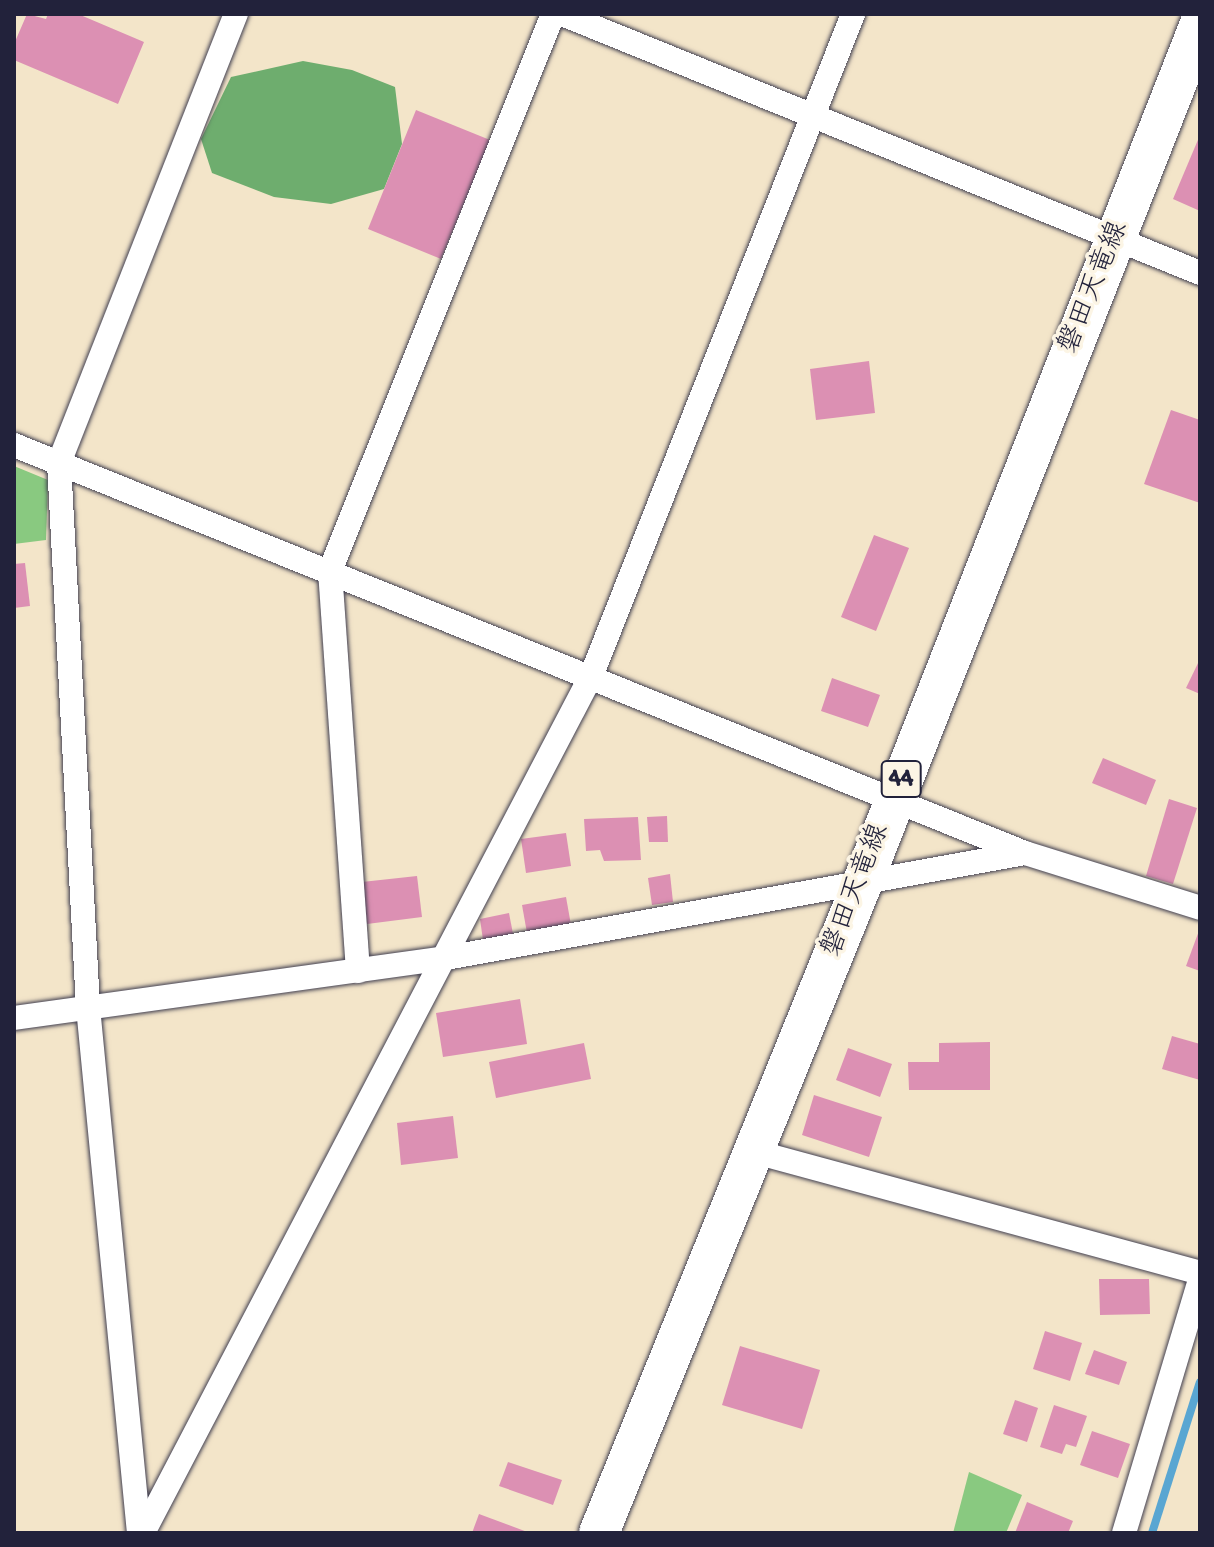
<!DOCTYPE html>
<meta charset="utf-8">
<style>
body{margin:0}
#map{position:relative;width:1214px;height:1547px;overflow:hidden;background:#f3e5c9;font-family:"Gochi Hand","Klee One",sans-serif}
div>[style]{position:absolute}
.green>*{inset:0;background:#89c980}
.forest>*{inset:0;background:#6ead6e}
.stream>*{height:8px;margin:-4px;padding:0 4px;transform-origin:4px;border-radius:4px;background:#59a6d2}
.building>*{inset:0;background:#dc90b3}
.roads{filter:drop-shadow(0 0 2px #413f50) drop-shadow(0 0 2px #413f50)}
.street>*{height:24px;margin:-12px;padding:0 12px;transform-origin:12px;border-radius:12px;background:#fff}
.primary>*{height:40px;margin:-20px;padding:0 20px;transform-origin:20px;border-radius:20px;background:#fff}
span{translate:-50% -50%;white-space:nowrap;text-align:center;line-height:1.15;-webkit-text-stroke:7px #fcf5e5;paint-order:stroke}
.shield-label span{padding:2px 6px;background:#fcf5e5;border:2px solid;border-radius:6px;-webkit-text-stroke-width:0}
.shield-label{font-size:26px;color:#22223b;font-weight:700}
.street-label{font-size:28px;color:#22223b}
.frame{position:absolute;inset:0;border:16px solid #22223b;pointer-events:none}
</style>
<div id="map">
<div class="green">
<div style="clip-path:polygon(14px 466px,48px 480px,46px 540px,14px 544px)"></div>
<div style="clip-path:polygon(969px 1472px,1022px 1495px,1006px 1533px,953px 1533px)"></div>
</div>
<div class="forest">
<div style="clip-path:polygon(303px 61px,352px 70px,395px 87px,402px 144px,384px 189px,331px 204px,274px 197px,212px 173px,201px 139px,231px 77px)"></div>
</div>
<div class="stream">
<div style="left:1152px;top:1533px;width:158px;rotate:-72.4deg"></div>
</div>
<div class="building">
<div style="clip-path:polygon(27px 14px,46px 19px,48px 14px,78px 14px,144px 42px,118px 104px,14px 60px,14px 44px)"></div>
<div style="clip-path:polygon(416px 110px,490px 140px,441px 259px,368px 229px)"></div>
<div style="clip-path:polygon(1200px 135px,1200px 211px,1173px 199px)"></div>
<div style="clip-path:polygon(869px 361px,875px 413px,816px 420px,810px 369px)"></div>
<div style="clip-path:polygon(1171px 410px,1200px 420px,1200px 503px,1144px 484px)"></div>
<div style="clip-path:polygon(874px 535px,909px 548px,876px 631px,841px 617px)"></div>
<div style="clip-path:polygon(25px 563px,30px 606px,14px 608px,14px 564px)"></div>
<div style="clip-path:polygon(1200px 659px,1200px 694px,1186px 688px)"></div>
<div style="clip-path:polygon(832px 678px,880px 695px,868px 727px,821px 711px)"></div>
<div style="clip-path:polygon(1103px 758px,1156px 780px,1146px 805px,1092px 783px)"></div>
<div style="clip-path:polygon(1169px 799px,1197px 808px,1173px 884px,1146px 876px)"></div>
<div style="clip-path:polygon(667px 816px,668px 842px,649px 842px,647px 817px)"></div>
<div style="clip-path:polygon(638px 817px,641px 860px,604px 861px,600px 850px,586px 851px,584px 819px)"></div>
<div style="clip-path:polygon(566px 833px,571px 866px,526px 873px,521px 839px)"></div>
<div style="clip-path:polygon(670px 874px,673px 902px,652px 905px,648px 878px)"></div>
<div style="clip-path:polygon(417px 876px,422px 917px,367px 924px,362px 882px)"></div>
<div style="clip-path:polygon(566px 897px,571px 925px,527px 933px,522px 905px)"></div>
<div style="clip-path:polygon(509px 913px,513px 934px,483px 940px,480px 919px)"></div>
<div style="clip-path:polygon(1200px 928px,1200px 971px,1186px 966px)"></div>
<div style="clip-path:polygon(520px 999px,527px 1044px,443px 1057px,436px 1013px)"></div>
<div style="clip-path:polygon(1172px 1036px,1200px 1044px,1200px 1080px,1162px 1069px)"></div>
<div style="clip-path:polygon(990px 1042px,990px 1090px,909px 1090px,908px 1062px,939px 1062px,939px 1043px)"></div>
<div style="clip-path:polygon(584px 1043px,591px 1079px,496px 1098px,489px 1062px)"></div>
<div style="clip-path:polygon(848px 1048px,892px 1064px,880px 1097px,836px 1080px)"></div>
<div style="clip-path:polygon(814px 1095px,882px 1117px,869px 1157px,802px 1135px)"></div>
<div style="clip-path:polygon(453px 1116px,458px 1158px,401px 1165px,397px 1123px)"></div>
<div style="clip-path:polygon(1099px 1279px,1149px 1279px,1150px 1314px,1100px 1315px)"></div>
<div style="clip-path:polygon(1045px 1331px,1082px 1343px,1070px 1381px,1033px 1369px)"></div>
<div style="clip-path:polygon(740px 1346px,820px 1370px,802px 1429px,722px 1405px)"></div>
<div style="clip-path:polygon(1094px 1350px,1127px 1362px,1119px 1385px,1085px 1374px)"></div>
<div style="clip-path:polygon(1015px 1400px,1038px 1408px,1027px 1442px,1003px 1434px)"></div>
<div style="clip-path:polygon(1054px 1405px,1087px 1416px,1076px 1447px,1066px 1444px,1062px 1454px,1040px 1447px)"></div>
<div style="clip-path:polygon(1092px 1431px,1130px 1444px,1118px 1478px,1080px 1465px)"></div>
<div style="clip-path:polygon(508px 1462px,562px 1480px,553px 1505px,499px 1486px)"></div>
<div style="clip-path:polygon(1027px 1502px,1073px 1521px,1068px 1533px,1015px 1533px)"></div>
<div style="clip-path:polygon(479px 1514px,530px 1533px,472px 1533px)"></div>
</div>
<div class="roads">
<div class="street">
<div style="left:562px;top:14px;width:689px;rotate:22.09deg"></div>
<div style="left:14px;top:445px;width:1090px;rotate:21.98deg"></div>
<div style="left:1025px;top:853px;width:183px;rotate:17.4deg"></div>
<div style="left:358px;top:971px;width:401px;rotate:-94deg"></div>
<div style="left:330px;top:571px;width:600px;rotate:-68.18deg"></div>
<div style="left:14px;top:1018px;width:436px;rotate:-7.9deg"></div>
<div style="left:446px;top:958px;width:588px;rotate:-10.28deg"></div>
<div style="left:752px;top:1151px;width:464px;rotate:15.2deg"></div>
<div style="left:139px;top:1533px;width:528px;rotate:-95.54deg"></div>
<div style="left:88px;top:1007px;width:545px;rotate:-93.05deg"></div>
<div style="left:59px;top:463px;width:483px;rotate:-68.5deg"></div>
<div style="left:143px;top:1533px;width:969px;rotate:-62.4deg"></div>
<div style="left:592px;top:674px;width:710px;rotate:-68.42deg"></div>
<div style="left:1124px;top:1533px;width:264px;rotate:-73.3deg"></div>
</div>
<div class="primary">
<div style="left:599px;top:1533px;width:706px;rotate:-67.94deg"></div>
<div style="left:864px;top:879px;width:919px;rotate:-68.55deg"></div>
</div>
</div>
<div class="shield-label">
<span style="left:901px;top:779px">44</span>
</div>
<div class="street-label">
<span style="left:1095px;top:288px;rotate:-68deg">磐田天竜線</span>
<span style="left:857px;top:891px;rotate:-69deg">磐田天竜線</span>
</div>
<div class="frame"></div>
</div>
